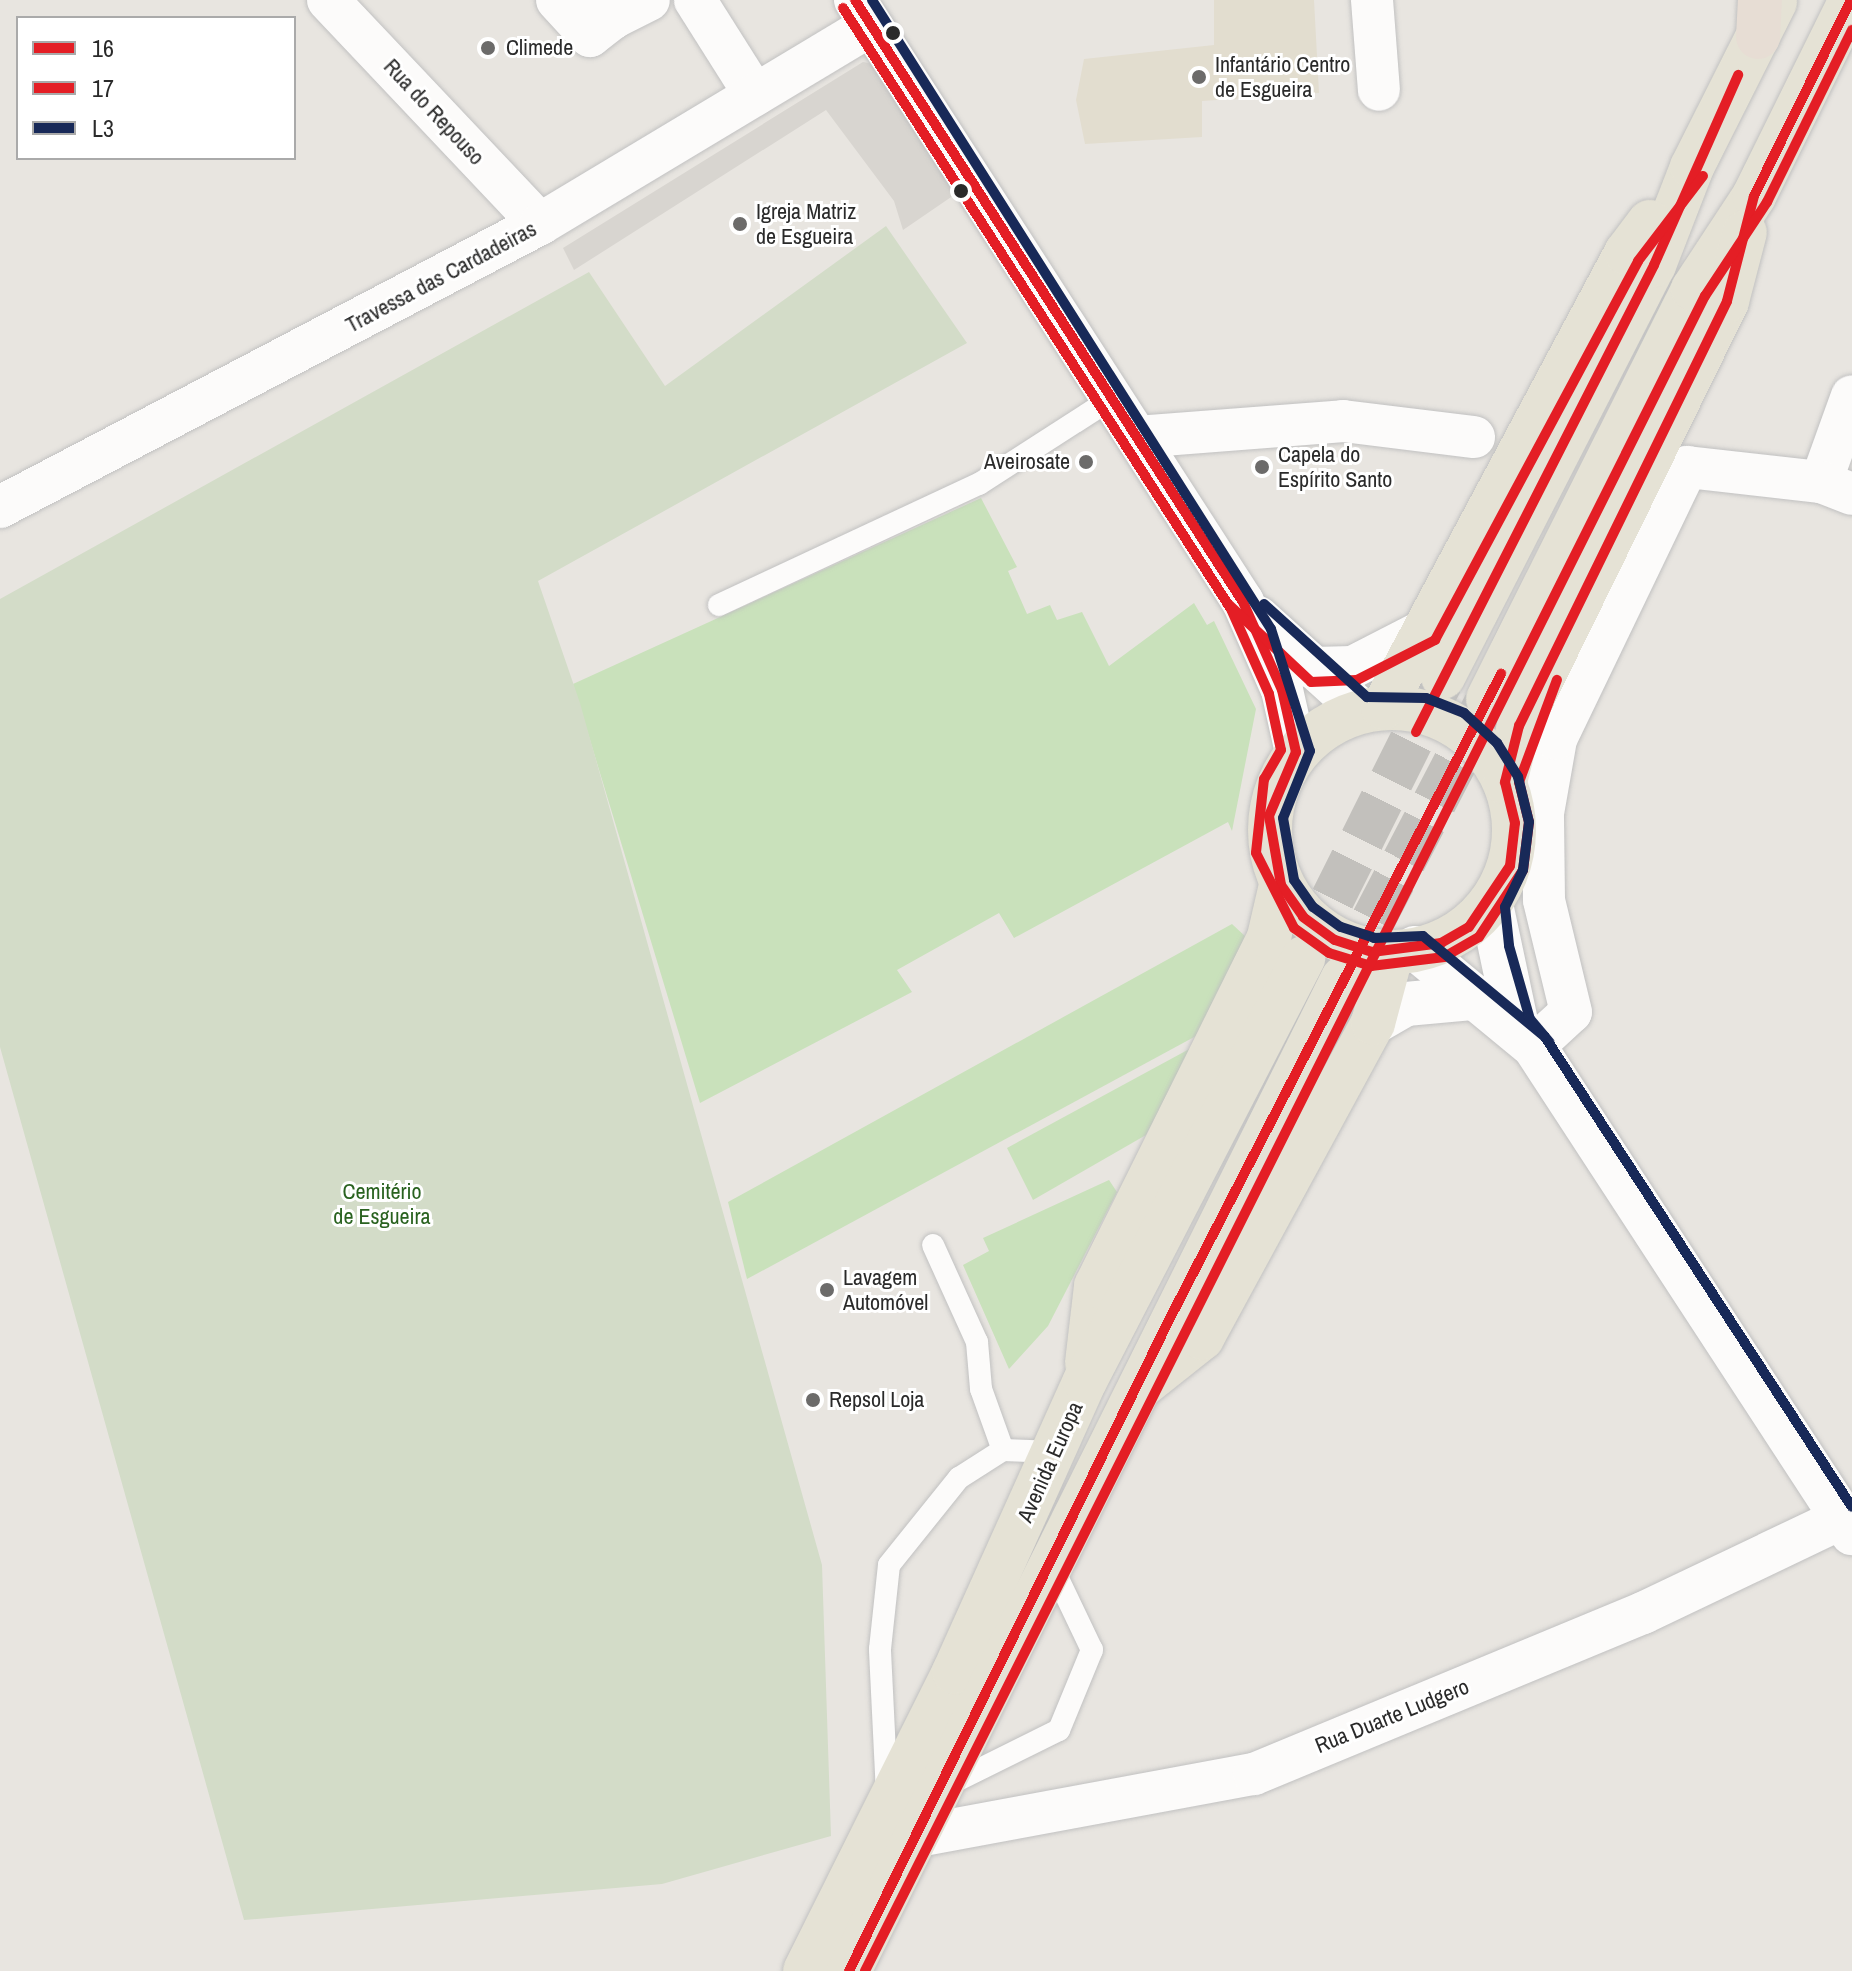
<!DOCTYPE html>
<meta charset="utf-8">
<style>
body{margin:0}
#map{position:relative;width:1852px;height:1971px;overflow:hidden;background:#e8e5e0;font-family:"Archivo Narrow",sans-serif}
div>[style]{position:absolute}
.education>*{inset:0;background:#e2ddcf}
.green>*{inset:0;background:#c9e1bb}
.cemetery>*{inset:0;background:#d3dcc8}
.plaza>*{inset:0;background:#d8d5d0}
.primary-tunnel>*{height:44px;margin-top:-22px;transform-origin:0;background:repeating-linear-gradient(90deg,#c2c0bc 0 44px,transparent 0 66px)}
.roads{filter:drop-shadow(0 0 2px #c1c1c1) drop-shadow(0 0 2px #c1c1c1)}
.lane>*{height:22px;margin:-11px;padding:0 11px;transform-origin:11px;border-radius:11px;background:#fcfbfa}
.street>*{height:42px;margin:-21px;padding:0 21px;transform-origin:21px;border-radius:21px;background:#fcfbfa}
.secondary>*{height:44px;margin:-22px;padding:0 22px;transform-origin:22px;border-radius:22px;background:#fcfbfa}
.primary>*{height:44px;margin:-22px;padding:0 22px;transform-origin:22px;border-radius:22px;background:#e5e2d5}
.primary>.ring{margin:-22px;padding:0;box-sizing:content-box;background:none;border:44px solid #e5e2d5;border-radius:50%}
.highway>*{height:44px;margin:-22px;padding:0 22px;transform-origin:22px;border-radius:22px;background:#e7ddd4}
.bus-1>*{height:10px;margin:-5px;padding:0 5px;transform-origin:5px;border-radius:5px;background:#e41e25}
.bus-2>*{height:10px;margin:-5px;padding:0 5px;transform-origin:5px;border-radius:5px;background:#e41e25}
.bus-3>*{height:10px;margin:-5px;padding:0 5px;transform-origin:5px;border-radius:5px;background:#182958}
.dots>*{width:22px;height:22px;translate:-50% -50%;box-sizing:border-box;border:4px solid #fff;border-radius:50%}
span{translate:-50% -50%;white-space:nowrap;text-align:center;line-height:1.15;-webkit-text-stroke:6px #fff;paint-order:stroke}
.poi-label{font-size:22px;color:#2a2a2a}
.left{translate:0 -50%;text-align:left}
.right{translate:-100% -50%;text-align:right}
.street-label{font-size:22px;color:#2a2a2a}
.park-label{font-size:22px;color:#29621f}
.legend{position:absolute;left:16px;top:16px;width:280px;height:144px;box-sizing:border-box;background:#fff;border:2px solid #aaa;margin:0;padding:10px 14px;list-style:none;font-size:24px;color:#2a2a2a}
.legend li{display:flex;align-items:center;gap:16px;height:40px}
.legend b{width:40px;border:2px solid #aaa}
</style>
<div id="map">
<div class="education">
<div style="clip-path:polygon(1214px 0,1314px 0,1319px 93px,1202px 101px,1202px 137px,1085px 144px,1076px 100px,1084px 59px,1214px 45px)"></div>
</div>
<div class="green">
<div style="clip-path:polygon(981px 498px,1017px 567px,1008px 571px,1027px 614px,1050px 605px,1057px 620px,1082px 612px,1109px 666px,1194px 603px,1207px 625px,1214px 621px,1256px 709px,1232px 831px,1228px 822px,1014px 938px,999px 913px,897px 970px,912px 992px,700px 1103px,573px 684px)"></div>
<div style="clip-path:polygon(1232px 924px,1246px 937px,1196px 1036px,747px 1279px,728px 1202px)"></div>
<div style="clip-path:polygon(1193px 1047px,1146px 1135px,1033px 1200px,1007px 1148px)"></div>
<div style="clip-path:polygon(1109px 1180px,1117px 1192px,1048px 1326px,1009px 1369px,963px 1265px,989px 1251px,983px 1238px)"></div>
</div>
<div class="cemetery">
<div style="clip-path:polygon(886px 226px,967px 343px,538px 581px,580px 703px,822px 1565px,831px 1836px,662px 1884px,244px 1920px,0 1047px,0 599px,589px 272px,665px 386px)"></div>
</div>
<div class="plaza">
<div style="clip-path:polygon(863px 62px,873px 64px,957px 193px,903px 230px,894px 201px,826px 110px,574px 270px,563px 248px)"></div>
</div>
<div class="primary-tunnel">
<div style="left:1303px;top:958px;width:314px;rotate:-63.5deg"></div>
<div style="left:1343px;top:978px;width:314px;rotate:-62.5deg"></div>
</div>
<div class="roads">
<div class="lane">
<div style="left:719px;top:605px;width:287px;rotate:-25deg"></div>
<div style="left:979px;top:484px;width:157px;rotate:-32.8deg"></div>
<div style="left:933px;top:1245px;width:107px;rotate:65.6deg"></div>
<div style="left:977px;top:1342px;width:47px;rotate:85.1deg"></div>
<div style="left:981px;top:1389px;width:65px;rotate:70.2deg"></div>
<div style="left:948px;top:1785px;width:124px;rotate:-26.4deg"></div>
<div style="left:1059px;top:1730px;width:87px;rotate:-67.6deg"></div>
<div style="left:1092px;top:1650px;width:95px;rotate:-115.5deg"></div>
<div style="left:887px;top:1794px;width:145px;rotate:-92.8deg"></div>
<div style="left:880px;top:1649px;width:84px;rotate:-83.9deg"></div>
<div style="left:889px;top:1565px;width:112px;rotate:-51.2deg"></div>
<div style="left:959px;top:1478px;width:52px;rotate:-32.5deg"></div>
<div style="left:1003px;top:1450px;width:53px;rotate:2.2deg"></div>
</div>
<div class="street">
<div style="left:328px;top:0;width:308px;rotate:46.6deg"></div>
<div style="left:557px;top:0;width:49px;rotate:47.5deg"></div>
<div style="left:590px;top:36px;width:29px;rotate:-38deg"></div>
<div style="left:603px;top:0;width:21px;rotate:61deg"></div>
<div style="left:613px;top:18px;width:40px;rotate:-26.6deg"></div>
<div style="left:695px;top:0;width:112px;rotate:57.7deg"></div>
<div style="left:855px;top:0;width:716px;rotate:57.2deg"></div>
<div style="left:1243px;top:602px;width:96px;rotate:66.1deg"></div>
<div style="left:1282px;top:690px;width:64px;rotate:77.3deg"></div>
<div style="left:1372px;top:0;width:90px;rotate:85.6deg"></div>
<div style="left:1137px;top:437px;width:207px;rotate:-4.4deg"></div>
<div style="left:1343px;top:421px;width:132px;rotate:7deg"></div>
<div style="left:1821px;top:482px;width:91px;rotate:-70.2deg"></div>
<div style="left:0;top:507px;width:610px;rotate:-27.66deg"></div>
<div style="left:540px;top:224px;width:384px;rotate:-31deg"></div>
<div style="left:1258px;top:617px;width:140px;rotate:42.1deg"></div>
<div style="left:1313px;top:668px;width:40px;rotate:-1.4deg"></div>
<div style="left:1353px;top:667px;width:81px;rotate:-27.2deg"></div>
<div style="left:1534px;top:1046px;width:50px;rotate:-42.6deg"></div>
<div style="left:1571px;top:1012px;width:115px;rotate:-103.6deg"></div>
<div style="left:1544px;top:900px;width:87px;rotate:-90.7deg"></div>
<div style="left:1543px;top:813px;width:75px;rotate:-80deg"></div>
<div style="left:1556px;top:739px;width:302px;rotate:-64.3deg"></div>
<div style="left:1687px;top:467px;width:135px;rotate:6.4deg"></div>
<div style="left:1821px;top:482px;width:33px;rotate:21deg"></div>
<div style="left:918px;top:1836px;width:342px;rotate:-10.5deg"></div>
<div style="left:1254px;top:1774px;width:421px;rotate:-22.5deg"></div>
<div style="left:1643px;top:1613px;width:221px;rotate:-25.5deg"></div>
</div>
<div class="secondary">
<div style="left:1491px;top:904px;width:125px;rotate:78deg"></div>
<div style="left:1415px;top:948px;width:154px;rotate:39.5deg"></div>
<div style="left:1534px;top:1046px;width:582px;rotate:56.86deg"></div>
<div style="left:1373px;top:1023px;width:38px;rotate:-30deg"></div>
<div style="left:1406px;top:1004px;width:66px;rotate:-5.2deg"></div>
</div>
<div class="primary">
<div style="left:1443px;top:677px;width:463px;rotate:-62.9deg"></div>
<div style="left:1654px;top:265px;width:105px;rotate:-68.8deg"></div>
<div style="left:1692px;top:167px;width:185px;rotate:-63.3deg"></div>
<div style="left:1488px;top:699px;width:458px;rotate:-63.4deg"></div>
<div style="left:1693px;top:289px;width:111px;rotate:-56.7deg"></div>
<div style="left:1754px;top:196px;width:219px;rotate:-63.7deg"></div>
<div class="ring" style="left:1270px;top:708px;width:200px;height:200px"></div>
<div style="left:1383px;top:708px;width:516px;rotate:-61.89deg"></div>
<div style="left:1626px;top:253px;width:39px;rotate:-53deg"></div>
<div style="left:1505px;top:782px;width:58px;rotate:-76deg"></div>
<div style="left:1519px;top:726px;width:473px;rotate:-63.9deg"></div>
<div style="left:1727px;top:301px;width:71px;rotate:-75.4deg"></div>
<div style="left:1087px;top:1363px;width:78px;rotate:-83.3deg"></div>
<div style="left:1096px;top:1286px;width:390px;rotate:-63.6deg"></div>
<div style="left:1269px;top:937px;width:53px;rotate:-77deg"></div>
<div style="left:1144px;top:1384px;width:74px;rotate:-38.4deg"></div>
<div style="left:1202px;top:1338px;width:358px;rotate:-61.5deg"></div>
<div style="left:1373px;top:1023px;width:73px;rotate:-75deg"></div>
<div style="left:805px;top:1971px;width:334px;rotate:-63.5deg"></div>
<div style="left:954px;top:1672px;width:319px;rotate:-65.8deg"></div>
<div style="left:1085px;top:1381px;width:476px;rotate:-62.7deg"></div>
<div style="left:849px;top:1971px;width:1109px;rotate:-63.55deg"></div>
</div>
<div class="highway">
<div style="left:1758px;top:37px;width:37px;rotate:-87deg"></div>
</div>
</div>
<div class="bus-1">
<div style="left:855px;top:0;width:716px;rotate:57.2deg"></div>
<div style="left:1243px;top:602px;width:96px;rotate:66.1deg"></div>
<div style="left:1282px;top:690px;width:64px;rotate:77.3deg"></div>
<div style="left:1296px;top:752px;width:69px;rotate:112.9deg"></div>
<div style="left:1269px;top:816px;width:70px;rotate:80.1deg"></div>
<div style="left:1281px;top:885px;width:39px;rotate:55deg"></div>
<div style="left:1303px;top:917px;width:39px;rotate:36deg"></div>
<div style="left:1335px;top:940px;width:39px;rotate:18deg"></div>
<div style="left:1372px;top:952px;width:70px;rotate:-7.4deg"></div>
<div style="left:1441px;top:943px;width:32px;rotate:-30deg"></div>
<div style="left:1469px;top:927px;width:73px;rotate:-56.1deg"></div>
<div style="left:1510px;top:866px;width:43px;rotate:-83.4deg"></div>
<div style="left:1515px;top:823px;width:42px;rotate:-103.7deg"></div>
<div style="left:1505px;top:782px;width:58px;rotate:-76deg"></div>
<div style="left:1519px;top:726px;width:473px;rotate:-63.9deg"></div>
<div style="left:1727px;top:301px;width:108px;rotate:-75.6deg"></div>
<div style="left:1754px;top:196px;width:219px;rotate:-63.7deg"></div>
<div style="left:1416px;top:732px;width:524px;rotate:-62.99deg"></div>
<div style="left:1654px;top:265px;width:208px;rotate:-66.1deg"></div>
<div style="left:849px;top:1971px;width:723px;rotate:-63.82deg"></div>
<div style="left:1168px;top:1322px;width:729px;rotate:-62.8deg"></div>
</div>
<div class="bus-2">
<div style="left:843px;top:8px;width:715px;rotate:57.15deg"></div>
<div style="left:1231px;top:609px;width:93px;rotate:65.9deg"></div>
<div style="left:1269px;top:694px;width:57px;rotate:77.9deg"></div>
<div style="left:1281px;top:750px;width:34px;rotate:120deg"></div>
<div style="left:1264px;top:779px;width:74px;rotate:96.2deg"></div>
<div style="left:1256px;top:853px;width:84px;rotate:63.1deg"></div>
<div style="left:1294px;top:928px;width:43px;rotate:35.5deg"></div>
<div style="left:1329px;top:953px;width:44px;rotate:17.2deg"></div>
<div style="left:1371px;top:966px;width:74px;rotate:-7deg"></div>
<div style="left:1444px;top:957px;width:40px;rotate:-29.7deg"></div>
<div style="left:1479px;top:937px;width:80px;rotate:-56.7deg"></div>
<div style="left:1523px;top:870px;width:48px;rotate:-82.9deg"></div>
<div style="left:1529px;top:822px;width:41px;rotate:-104deg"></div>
<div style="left:1519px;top:782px;width:109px;rotate:-69.6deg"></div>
<div style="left:1227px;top:603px;width:115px;rotate:43.2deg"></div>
<div style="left:1311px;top:682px;width:46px;rotate:-2.5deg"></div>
<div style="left:1357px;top:680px;width:88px;rotate:-27.1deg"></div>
<div style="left:1435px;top:640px;width:430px;rotate:-61.8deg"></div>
<div style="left:1638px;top:261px;width:107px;rotate:-52.6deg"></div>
<div style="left:865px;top:1971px;width:1874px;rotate:-63.37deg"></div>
<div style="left:1705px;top:296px;width:113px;rotate:-56.6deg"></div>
<div style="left:1767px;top:202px;width:192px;rotate:-63.7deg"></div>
</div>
<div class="bus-3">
<div style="left:872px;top:0;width:745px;rotate:57.61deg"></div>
<div style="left:1271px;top:629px;width:128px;rotate:72.3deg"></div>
<div style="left:1310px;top:751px;width:72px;rotate:111.9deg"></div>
<div style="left:1283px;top:818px;width:63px;rotate:79.9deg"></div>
<div style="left:1294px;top:880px;width:33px;rotate:55deg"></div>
<div style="left:1313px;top:907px;width:34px;rotate:36deg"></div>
<div style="left:1341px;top:927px;width:35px;rotate:18deg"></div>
<div style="left:1374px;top:938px;width:49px;rotate:-2.3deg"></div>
<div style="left:1423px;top:936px;width:158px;rotate:39.6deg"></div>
<div style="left:1545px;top:1037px;width:561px;rotate:56.85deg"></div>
<div style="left:1264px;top:604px;width:139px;rotate:42.1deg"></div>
<div style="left:1367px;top:697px;width:59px;rotate:1deg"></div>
<div style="left:1426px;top:698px;width:41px;rotate:21.5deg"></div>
<div style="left:1464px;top:713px;width:45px;rotate:42.3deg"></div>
<div style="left:1497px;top:743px;width:40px;rotate:58deg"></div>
<div style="left:1518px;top:777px;width:46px;rotate:76.3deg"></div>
<div style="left:1529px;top:822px;width:48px;rotate:97.1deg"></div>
<div style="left:1523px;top:870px;width:41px;rotate:115.9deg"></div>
<div style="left:1505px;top:907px;width:39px;rotate:84deg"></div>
<div style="left:1509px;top:946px;width:76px;rotate:74deg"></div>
<div style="left:1530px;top:1019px;width:30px;rotate:50deg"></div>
</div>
<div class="dots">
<div style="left:893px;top:33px;background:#2a2a2a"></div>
<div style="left:488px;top:48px;background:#6c6b6a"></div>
<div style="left:1199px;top:77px;background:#6c6b6a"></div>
<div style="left:961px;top:191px;background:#2a2a2a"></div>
<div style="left:740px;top:224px;background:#6c6b6a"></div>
<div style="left:1086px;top:462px;background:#6c6b6a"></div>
<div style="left:1262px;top:467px;background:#6c6b6a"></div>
<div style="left:827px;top:1290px;background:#6c6b6a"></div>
<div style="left:813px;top:1400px;background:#6c6b6a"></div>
</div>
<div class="poi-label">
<span class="left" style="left:506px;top:48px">Climede</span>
<span class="left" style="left:1215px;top:77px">Infantário Centro<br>de Esgueira</span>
<span class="left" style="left:756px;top:224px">Igreja Matriz<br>de Esgueira</span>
<span class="left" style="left:1278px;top:467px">Capela do<br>Espírito Santo</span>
<span class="right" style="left:1070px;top:462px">Aveirosate</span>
<span class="left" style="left:843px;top:1290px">Lavagem<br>Automóvel</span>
<span class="left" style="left:829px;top:1400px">Repsol Loja</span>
</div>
<div class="street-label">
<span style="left:434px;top:112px;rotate:47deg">Rua do Repouso</span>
<span style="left:441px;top:277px;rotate:-28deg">Travessa das Cardadeiras</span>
<span style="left:1050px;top:1462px;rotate:-66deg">Avenida Europa</span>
<span style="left:1392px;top:1716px;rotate:-22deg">Rua Duarte Ludgero</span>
</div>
<div class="park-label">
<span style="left:382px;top:1204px">Cemitério<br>de Esgueira</span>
</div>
<ul class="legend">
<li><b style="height:10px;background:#e41e25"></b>16</li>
<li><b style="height:10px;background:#e41e25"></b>17</li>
<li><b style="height:10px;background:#182958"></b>L3</li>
</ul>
</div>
